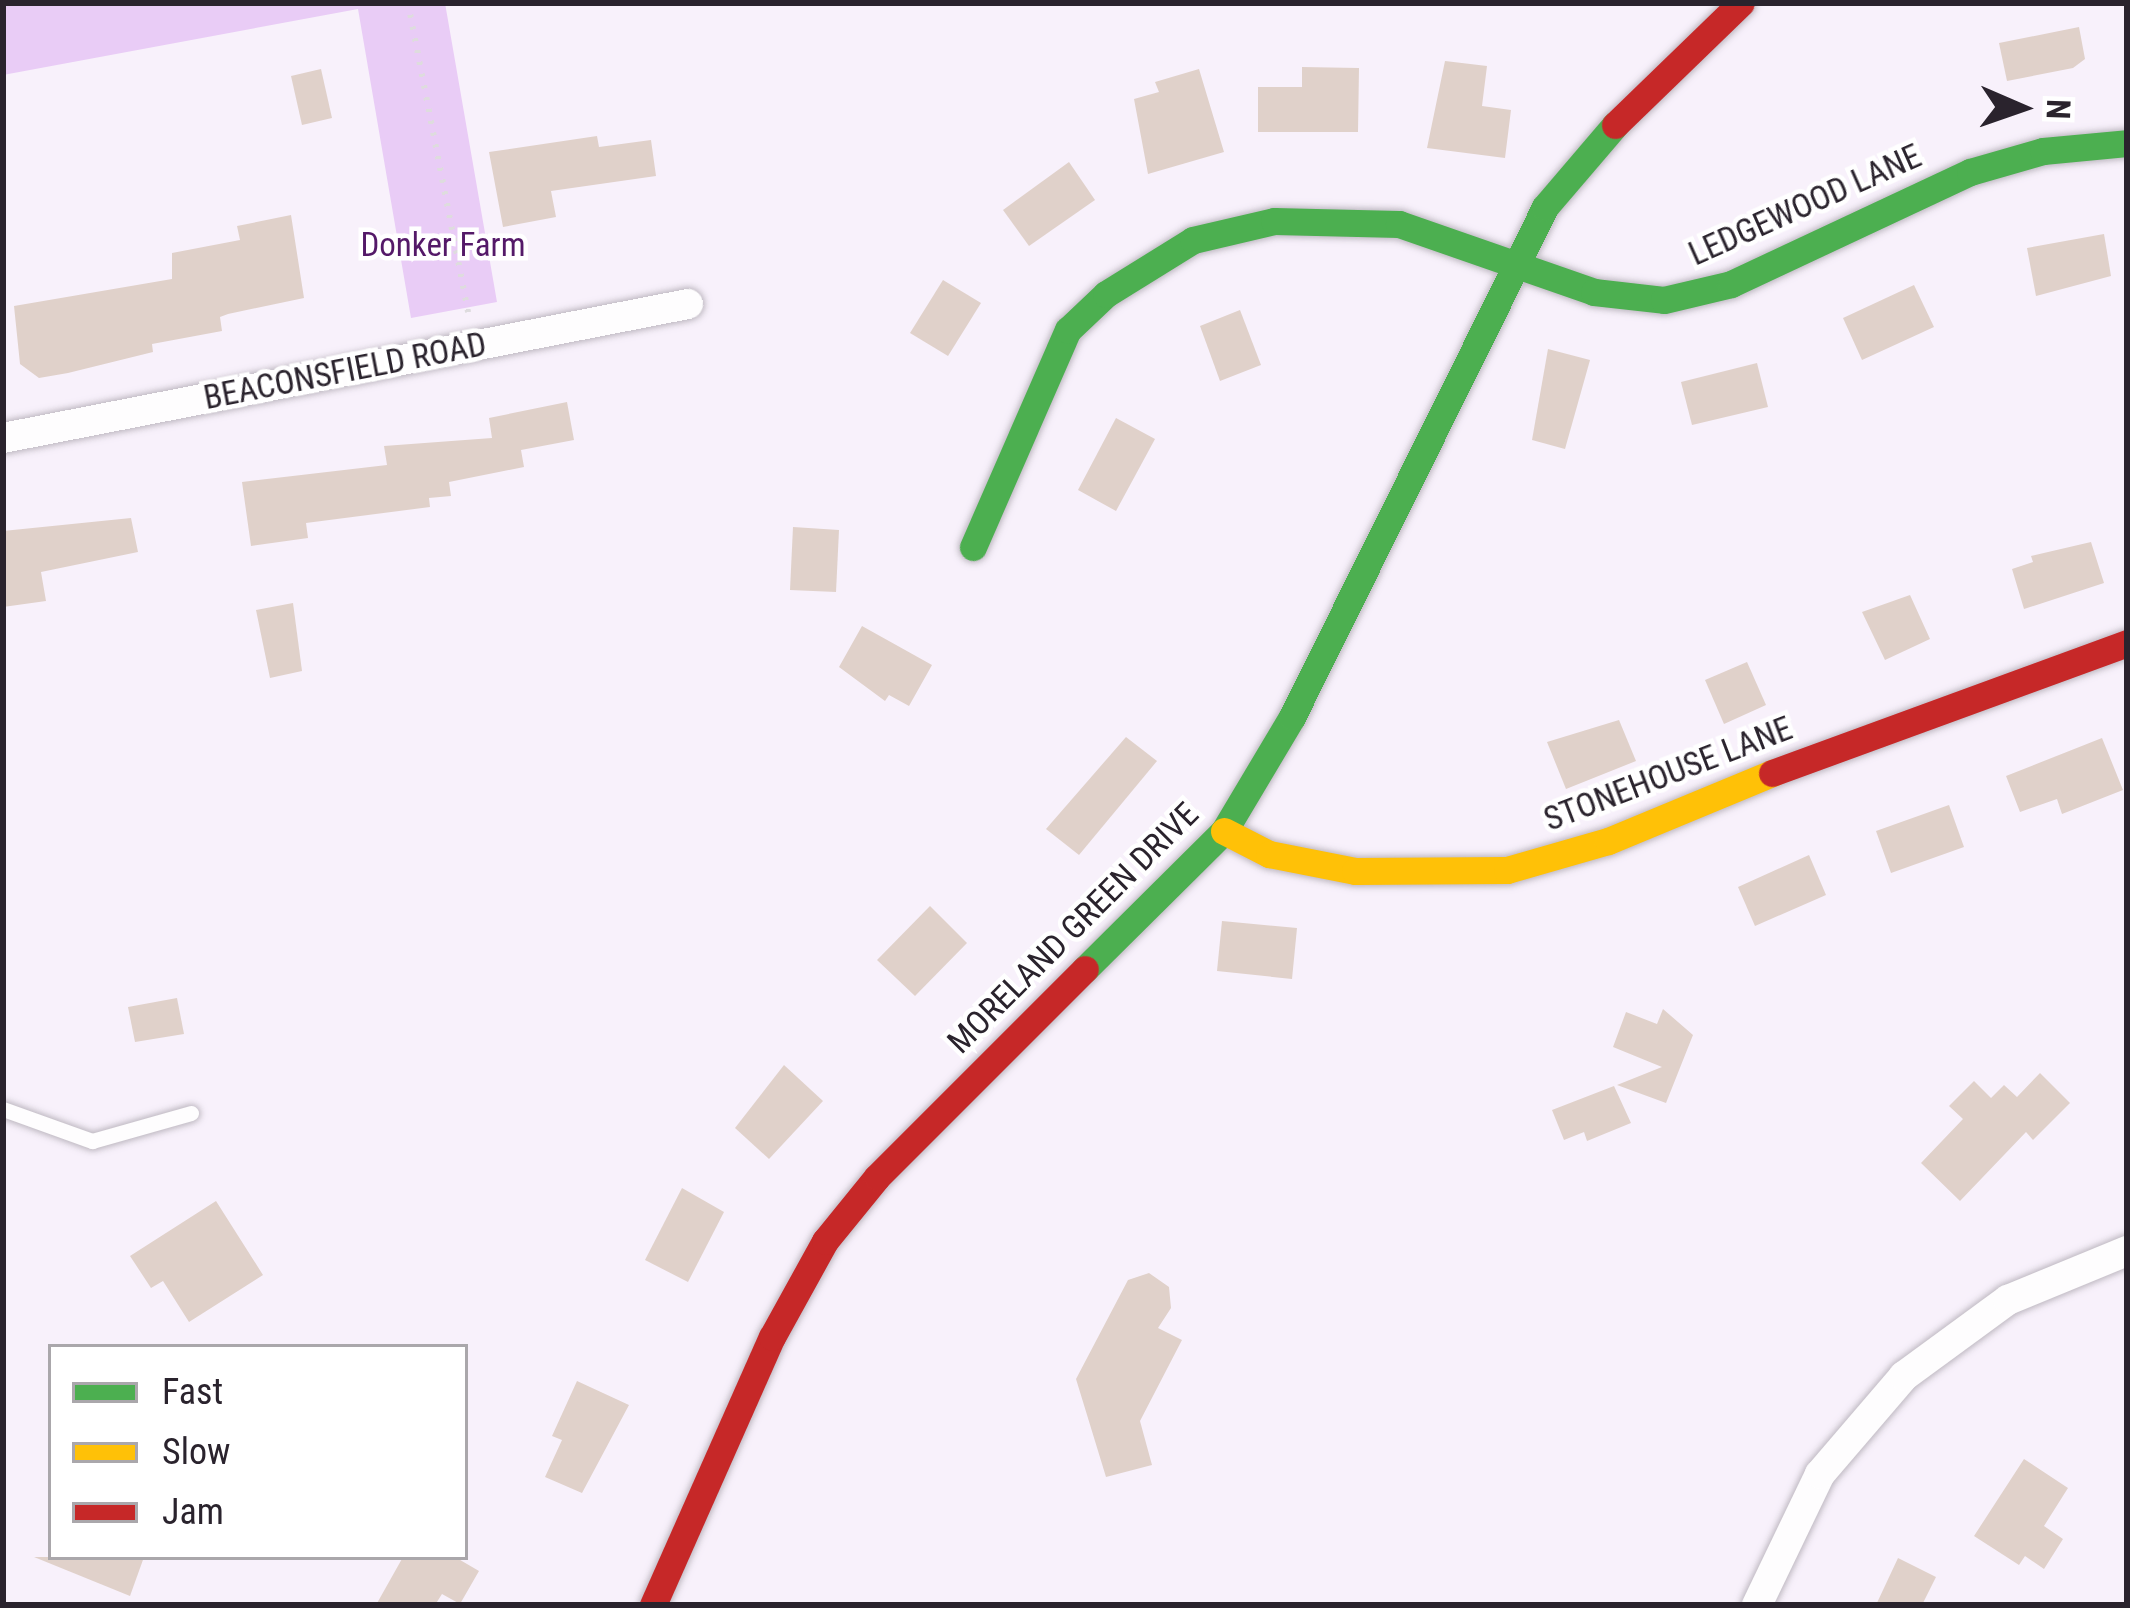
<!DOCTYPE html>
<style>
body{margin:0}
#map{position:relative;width:2130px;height:1608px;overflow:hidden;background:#f8f1fb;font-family:"Roboto Condensed",sans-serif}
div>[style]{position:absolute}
.forest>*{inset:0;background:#e9ccf6}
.building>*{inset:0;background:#e0d1ca}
.path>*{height:6px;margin-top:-3px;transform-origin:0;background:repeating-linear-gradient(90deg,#dedcde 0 3px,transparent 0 12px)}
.roads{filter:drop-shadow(0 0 3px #bfb9c2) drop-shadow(0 0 3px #bfb9c2)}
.lane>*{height:15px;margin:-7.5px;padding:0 7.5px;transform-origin:7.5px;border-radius:7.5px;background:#fefdfe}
.street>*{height:30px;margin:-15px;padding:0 15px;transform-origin:15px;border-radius:15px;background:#fefdfe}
.fast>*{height:27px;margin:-13.5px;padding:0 13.5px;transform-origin:13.5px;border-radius:13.5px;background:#4caf50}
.slow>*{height:27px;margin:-13.5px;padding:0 13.5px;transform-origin:13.5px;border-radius:13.5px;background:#ffc107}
.jam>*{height:27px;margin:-13.5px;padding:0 13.5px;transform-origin:13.5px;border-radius:13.5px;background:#c62828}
span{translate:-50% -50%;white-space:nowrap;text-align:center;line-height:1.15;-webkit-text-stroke:9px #fff;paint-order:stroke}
.street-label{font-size:33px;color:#2a232d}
.park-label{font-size:33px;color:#541968}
.frame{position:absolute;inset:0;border:6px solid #2a232d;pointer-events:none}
.legend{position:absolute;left:48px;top:1344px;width:420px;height:216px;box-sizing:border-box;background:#fff;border:3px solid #aaa7ab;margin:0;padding:15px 21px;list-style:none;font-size:36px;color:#2a232d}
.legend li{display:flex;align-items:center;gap:24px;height:60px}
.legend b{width:60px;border:3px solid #aaa7ab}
.north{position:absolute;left:1962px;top:48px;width:120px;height:120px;-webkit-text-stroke:9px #fff;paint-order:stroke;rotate:92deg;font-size:33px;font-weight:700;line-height:48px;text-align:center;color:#2a232d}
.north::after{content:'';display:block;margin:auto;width:42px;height:54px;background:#2a232d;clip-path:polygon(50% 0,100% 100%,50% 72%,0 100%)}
</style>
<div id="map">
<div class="forest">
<div style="clip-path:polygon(3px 3px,445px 3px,497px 302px,411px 318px,358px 9px,3px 75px)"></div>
</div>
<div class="building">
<div style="clip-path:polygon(2079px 27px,2085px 59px,2073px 68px,2007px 81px,1999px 43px)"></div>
<div style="clip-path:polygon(1445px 61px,1487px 66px,1482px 106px,1511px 110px,1505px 158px,1427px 148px)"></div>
<div style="clip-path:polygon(1302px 67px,1359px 68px,1358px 132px,1258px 132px,1258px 87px,1302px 87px)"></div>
<div style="clip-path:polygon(321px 69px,332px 118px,302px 125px,291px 76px)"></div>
<div style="clip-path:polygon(1199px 69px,1224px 152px,1148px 174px,1134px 99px,1159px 92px,1155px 82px)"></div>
<div style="clip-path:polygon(597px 136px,599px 147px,651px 140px,656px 176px,551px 191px,556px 217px,503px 227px,489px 152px)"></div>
<div style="clip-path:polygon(1069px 162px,1095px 200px,1029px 246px,1003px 210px)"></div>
<div style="clip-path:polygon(291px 215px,304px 298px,228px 314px,220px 317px,222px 331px,152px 344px,153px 352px,68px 373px,39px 378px,20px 364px,14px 306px,172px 279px,172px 253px,240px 240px,237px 226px)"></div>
<div style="clip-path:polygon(2104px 234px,2111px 276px,2036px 296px,2027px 248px)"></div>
<div style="clip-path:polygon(943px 280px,981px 303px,948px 356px,910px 333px)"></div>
<div style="clip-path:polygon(1914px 285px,1934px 327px,1862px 360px,1843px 318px)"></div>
<div style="clip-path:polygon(1240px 310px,1261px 365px,1220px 381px,1200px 326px)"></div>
<div style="clip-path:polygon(1548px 349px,1590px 360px,1565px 449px,1532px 440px)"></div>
<div style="clip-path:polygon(1757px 363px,1768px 407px,1692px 425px,1681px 382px)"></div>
<div style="clip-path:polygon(567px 402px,574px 440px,521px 450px,524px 467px,449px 482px,451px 496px,429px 498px,430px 507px,306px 523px,308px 538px,251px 546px,242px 482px,387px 465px,384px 446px,492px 438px,489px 418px)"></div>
<div style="clip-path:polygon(1116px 418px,1155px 439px,1116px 511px,1078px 490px)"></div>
<div style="clip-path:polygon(131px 518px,138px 552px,41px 572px,46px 601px,3px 607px,3px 531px)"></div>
<div style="clip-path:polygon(793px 527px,839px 530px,836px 592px,790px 590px)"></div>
<div style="clip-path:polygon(2091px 542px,2104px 583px,2024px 609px,2012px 569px,2033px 562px,2031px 556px)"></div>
<div style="clip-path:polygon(1910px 595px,1930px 639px,1885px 660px,1862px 612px)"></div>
<div style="clip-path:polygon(293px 603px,302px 671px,270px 678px,256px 610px)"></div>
<div style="clip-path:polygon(862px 626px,932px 665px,909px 706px,889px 695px,885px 701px,839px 667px)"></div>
<div style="clip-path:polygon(1747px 662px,1766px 705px,1724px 724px,1705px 680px)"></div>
<div style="clip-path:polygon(1619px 720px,1636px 761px,1566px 789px,1547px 742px)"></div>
<div style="clip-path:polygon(1126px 737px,1157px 761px,1079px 855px,1046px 829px)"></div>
<div style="clip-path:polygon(2102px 738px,2123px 790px,2062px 814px,2057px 799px,2020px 812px,2006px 776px)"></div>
<div style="clip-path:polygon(1949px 805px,1964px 847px,1891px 873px,1876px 831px)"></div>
<div style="clip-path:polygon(1809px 855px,1826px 895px,1755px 926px,1738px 887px)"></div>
<div style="clip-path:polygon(930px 906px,967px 943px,915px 996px,877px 960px)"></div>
<div style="clip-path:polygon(1222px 921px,1297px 928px,1292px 979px,1217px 971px)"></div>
<div style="clip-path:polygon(177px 998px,184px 1034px,135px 1042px,128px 1007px)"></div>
<div style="clip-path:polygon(1663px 1009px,1693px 1035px,1666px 1103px,1617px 1085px,1662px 1067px,1613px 1047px,1626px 1012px,1657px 1024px)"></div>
<div style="clip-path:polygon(784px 1065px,823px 1101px,769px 1159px,735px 1128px)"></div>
<div style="clip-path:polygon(2040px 1073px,2070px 1103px,2033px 1140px,2026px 1132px,1960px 1201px,1921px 1163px,1963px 1119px,1949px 1106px,1974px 1081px,1991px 1098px,2004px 1085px,2017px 1097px)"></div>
<div style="clip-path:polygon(1614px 1086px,1631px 1123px,1587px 1141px,1584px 1132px,1564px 1140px,1552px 1110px)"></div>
<div style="clip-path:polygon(682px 1188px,724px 1212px,688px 1282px,645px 1260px)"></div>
<div style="clip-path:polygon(216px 1201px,263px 1275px,189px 1322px,163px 1281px,151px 1288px,130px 1256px)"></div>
<div style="clip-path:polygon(1149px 1273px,1169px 1287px,1171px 1308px,1158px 1328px,1182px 1340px,1140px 1421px,1152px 1465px,1106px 1477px,1076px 1379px,1128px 1280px)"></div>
<div style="clip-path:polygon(577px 1381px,629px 1405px,582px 1493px,545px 1477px,562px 1440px,552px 1436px)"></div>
<div style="clip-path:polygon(2024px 1459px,2068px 1488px,2044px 1526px,2063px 1539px,2044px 1569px,2025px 1556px,2019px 1565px,1974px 1536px)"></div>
<div style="clip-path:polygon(34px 1557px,144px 1557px,130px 1596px)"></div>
<div style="clip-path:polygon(403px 1557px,455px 1557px,479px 1571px,460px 1604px,442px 1594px,435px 1605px,376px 1605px)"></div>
<div style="clip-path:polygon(1898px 1558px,1936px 1577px,1922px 1605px,1876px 1605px)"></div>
</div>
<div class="path">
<div style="left:408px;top:3px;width:315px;rotate:79deg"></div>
</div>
<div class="roads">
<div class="lane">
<div style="left:3px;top:1109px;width:95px;rotate:19.8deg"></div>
<div style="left:92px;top:1141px;width:103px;rotate:-15.8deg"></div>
</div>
<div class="street">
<div style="left:3px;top:438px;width:698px;rotate:-11.07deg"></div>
<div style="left:1757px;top:1605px;width:145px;rotate:-64.3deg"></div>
<div style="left:1820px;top:1474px;width:129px;rotate:-49.4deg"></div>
<div style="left:1904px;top:1376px;width:129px;rotate:-36.2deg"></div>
<div style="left:2008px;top:1300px;width:129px;rotate:-22.4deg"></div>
</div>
<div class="fast">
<div style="left:973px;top:547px;width:237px;rotate:-66.4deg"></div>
<div style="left:1068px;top:330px;width:52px;rotate:-43.5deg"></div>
<div style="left:1106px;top:294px;width:102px;rotate:-31.8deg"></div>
<div style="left:1193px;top:240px;width:83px;rotate:-13.2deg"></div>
<div style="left:1274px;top:221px;width:125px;rotate:1.4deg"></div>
<div style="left:1399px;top:224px;width:207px;rotate:19.2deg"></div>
<div style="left:1594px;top:292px;width:70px;rotate:6.5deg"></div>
<div style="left:1664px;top:300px;width:69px;rotate:-13.4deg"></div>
<div style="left:1731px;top:284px;width:264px;rotate:-25.1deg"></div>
<div style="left:1970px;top:172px;width:76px;rotate:-16deg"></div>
<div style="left:2043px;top:151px;width:84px;rotate:-5.4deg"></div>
<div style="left:1085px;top:969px;width:196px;rotate:-44.8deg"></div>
<div style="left:1224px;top:831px;width:133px;rotate:-59.2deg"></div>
<div style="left:1292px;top:717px;width:569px;rotate:-63.61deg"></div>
<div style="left:1545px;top:207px;width:108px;rotate:-49.5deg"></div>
</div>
<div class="slow">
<div style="left:1224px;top:831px;width:51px;rotate:27.1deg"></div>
<div style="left:1269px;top:854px;width:88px;rotate:11.2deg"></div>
<div style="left:1355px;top:871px;width:152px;rotate:-0.4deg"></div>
<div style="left:1507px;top:870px;width:105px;rotate:-16deg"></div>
<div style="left:1608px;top:841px;width:178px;rotate:-22.5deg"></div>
</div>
<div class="jam">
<div style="left:1615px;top:125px;width:175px;rotate:-44.1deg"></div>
<div style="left:1772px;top:773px;width:378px;rotate:-20.1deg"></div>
<div style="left:653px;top:1605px;width:293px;rotate:-66.1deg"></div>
<div style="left:772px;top:1337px;width:110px;rotate:-61.1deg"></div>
<div style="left:825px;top:1241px;width:82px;rotate:-50.9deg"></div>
<div style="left:877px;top:1177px;width:294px;rotate:-45deg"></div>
</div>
</div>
<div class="street-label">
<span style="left:1805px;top:205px;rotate:-24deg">LEDGEWOOD LANE</span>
<span style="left:345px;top:371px;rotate:-11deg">BEACONSFIELD ROAD</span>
<span style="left:1668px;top:774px;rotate:-21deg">STONEHOUSE LANE</span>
<span style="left:1073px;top:928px;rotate:-45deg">MORELAND GREEN DRIVE</span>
</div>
<div class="park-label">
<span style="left:443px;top:245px">Donker Farm</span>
</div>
<div class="frame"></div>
<ul class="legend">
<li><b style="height:15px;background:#4caf50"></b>Fast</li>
<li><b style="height:15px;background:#ffc107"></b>Slow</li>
<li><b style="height:15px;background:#c62828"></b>Jam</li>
</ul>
<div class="north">N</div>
</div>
